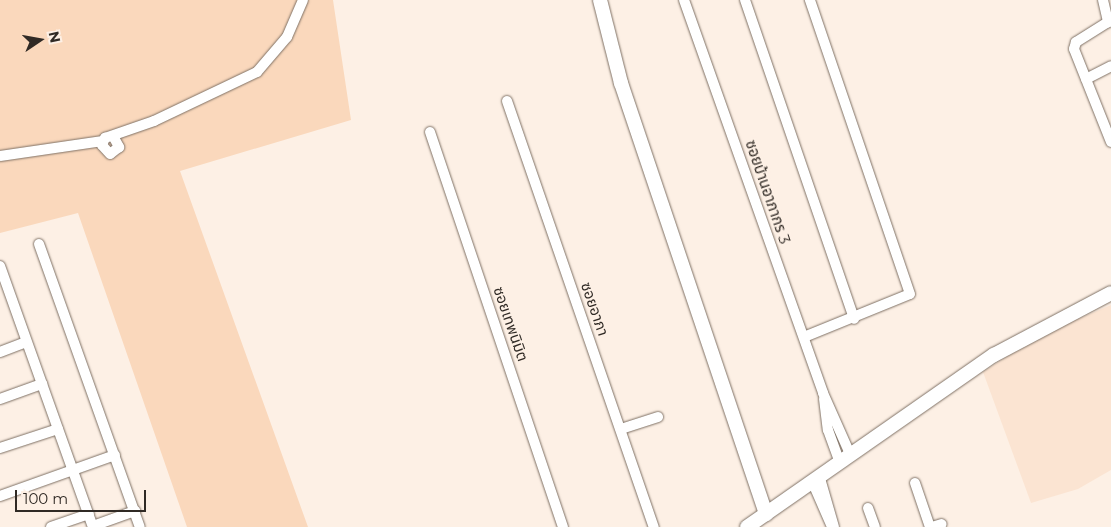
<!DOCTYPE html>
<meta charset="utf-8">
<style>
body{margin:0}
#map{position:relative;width:1111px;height:527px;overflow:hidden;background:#fdf0e5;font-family:Montserrat,"Noto Sans Thai",sans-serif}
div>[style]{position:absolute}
.built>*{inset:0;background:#fbe4d2}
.green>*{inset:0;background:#fad8bc}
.roads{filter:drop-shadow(0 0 1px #7e7064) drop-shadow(0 0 1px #7e7064)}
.street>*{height:10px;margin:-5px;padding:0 5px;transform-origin:5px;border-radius:5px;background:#fff}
.secondary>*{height:14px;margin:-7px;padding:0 7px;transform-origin:7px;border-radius:7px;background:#fff}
span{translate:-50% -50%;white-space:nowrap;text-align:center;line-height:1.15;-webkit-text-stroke:4.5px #fdf0e5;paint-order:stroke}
.street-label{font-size:15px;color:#302a25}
.north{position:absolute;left:15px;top:15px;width:50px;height:50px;-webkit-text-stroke:4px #fdf0e5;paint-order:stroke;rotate:78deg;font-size:14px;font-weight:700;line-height:20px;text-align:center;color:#302a25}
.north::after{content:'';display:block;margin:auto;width:18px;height:22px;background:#302a25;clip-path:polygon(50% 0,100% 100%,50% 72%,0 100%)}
.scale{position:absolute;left:15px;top:490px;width:131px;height:22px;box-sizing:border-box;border:2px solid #302a25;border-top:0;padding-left:6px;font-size:15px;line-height:18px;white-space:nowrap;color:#302a25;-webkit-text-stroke:4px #fdf0e5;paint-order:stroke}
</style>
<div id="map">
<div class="built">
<div style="clip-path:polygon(1111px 305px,1111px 470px,1078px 489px,1031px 503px,983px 372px,1040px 335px)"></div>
</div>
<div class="green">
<div style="clip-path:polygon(0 0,333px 0,351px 120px,180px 171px,308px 527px,187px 527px,78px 213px,0 233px)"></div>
</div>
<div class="roads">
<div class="street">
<div style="left:684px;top:0;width:417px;rotate:70.5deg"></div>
<div style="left:823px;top:393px;width:67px;rotate:66.1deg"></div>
<div style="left:745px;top:0;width:337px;rotate:71.1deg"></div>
<div style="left:1103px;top:0;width:23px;rotate:77deg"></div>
<div style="left:1108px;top:22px;width:38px;rotate:148deg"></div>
<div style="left:1076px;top:42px;width:7px;rotate:106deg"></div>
<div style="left:1074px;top:49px;width:100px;rotate:68.3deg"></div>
<div style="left:1086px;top:79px;width:28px;rotate:-27deg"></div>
<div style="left:507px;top:101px;width:451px;rotate:71deg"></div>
<div style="left:430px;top:132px;width:417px;rotate:71.4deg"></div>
<div style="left:113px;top:136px;width:13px;rotate:61deg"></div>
<div style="left:119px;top:147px;width:11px;rotate:142deg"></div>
<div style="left:110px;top:154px;width:12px;rotate:-132deg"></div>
<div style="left:102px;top:145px;width:8px;rotate:-67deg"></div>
<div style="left:105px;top:138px;width:52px;rotate:-19.1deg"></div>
<div style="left:154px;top:121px;width:114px;rotate:-25.4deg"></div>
<div style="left:257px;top:72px;width:46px;rotate:-49.4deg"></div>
<div style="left:287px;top:37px;width:40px;rotate:-66.6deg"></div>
<div style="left:0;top:156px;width:104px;rotate:-8.3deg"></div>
<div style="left:39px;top:244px;width:300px;rotate:70.4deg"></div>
<div style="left:0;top:266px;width:277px;rotate:70.4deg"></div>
<div style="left:804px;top:337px;width:114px;rotate:-22.1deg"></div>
<div style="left:910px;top:294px;width:311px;rotate:-108.8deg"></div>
<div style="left:0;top:352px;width:28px;rotate:-21deg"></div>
<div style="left:0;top:399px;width:45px;rotate:-19.7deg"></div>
<div style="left:824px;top:399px;width:31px;rotate:83deg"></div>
<div style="left:828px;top:430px;width:33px;rotate:70deg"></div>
<div style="left:621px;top:429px;width:39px;rotate:-18deg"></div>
<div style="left:0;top:448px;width:61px;rotate:-18.1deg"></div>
<div style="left:819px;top:475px;width:54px;rotate:73.9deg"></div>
<div style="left:812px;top:481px;width:50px;rotate:66.5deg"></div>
<div style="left:915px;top:483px;width:46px;rotate:71.2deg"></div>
<div style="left:0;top:496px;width:122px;rotate:-19.6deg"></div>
<div style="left:868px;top:508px;width:20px;rotate:70deg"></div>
<div style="left:93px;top:526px;width:45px;rotate:-19.7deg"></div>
<div style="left:51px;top:527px;width:40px;rotate:-18.9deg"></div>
<div style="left:932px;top:527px;width:10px;rotate:-17deg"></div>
</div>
<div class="secondary">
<div style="left:600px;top:0;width:86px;rotate:75.8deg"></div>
<div style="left:621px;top:83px;width:455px;rotate:71.4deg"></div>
<div style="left:747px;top:527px;width:301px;rotate:-34.9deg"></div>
<div style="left:994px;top:355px;width:132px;rotate:-27.9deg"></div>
</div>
</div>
<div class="street-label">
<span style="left:768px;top:192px;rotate:71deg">ซอยบ้านอาภากร 3</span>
<span style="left:595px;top:309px;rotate:71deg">ซอยอาภา</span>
<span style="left:511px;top:324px;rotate:71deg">ซอยเทพนิมิต</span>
</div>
<div class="north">N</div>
<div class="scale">100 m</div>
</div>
